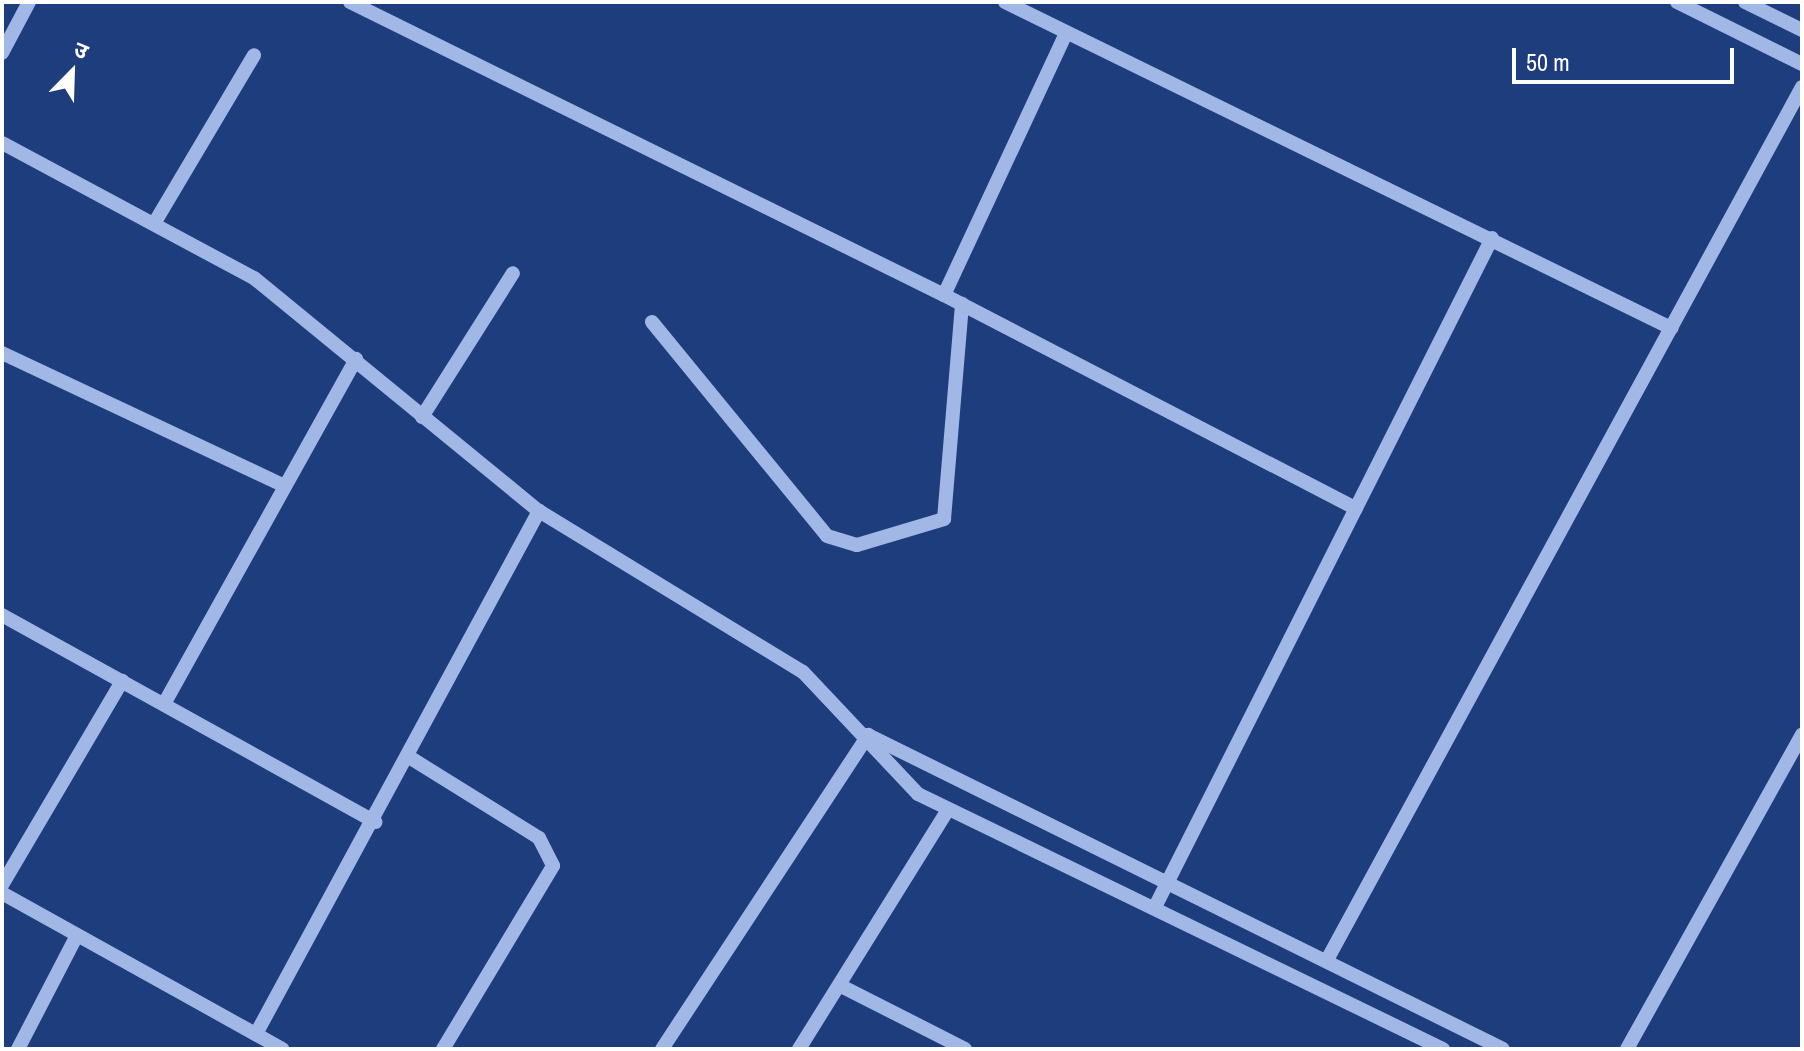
<!DOCTYPE html>
<meta charset="utf-8">
<style>
body{margin:0}
#map{position:relative;width:1804px;height:1051px;overflow:hidden;background:#1e3d7d;font-family:"Archivo Narrow","Noto Sans Devanagari",sans-serif}
div>[style]{position:absolute}
.minor>*{height:14px;margin:-7px;padding:0 7px;transform-origin:7px;border-radius:7px;background:#a1b8e7}
span{translate:-50% -50%;white-space:nowrap;text-align:center;line-height:1.15;-webkit-text-stroke:6px #1e3d7d;paint-order:stroke}
.frame{position:absolute;inset:0;border:4px solid #fff;pointer-events:none}
.north{position:absolute;left:32px;top:32px;width:80px;height:80px;-webkit-text-stroke:6px #1e3d7d;paint-order:stroke;rotate:23deg;font-size:22px;font-weight:700;line-height:32px;text-align:center;color:#fff}
.north::after{content:'';display:block;margin:auto;width:28px;height:36px;background:#fff;clip-path:polygon(50% 0,100% 100%,50% 72%,0 100%)}
.scale{position:absolute;left:1512px;top:48px;width:222px;height:36px;box-sizing:border-box;border:4px solid #fff;border-top:0;padding-left:10px;font-size:24px;line-height:28px;white-space:nowrap;color:#fff;-webkit-text-stroke:6px #1e3d7d;paint-order:stroke}
</style>
<div id="map">
<div class="minor">
<div style="left:350px;top:2px;width:662px;rotate:26.26deg"></div>
<div style="left:944px;top:295px;width:464px;rotate:27.4deg"></div>
<div style="left:1005px;top:2px;width:742px;rotate:26.08deg"></div>
<div style="left:1677px;top:2px;width:140px;rotate:26.4deg"></div>
<div style="left:1745px;top:2px;width:64px;rotate:26.2deg"></div>
<div style="left:2px;top:53px;width:58px;rotate:-62.1deg"></div>
<div style="left:2px;top:143px;width:286px;rotate:28.2deg"></div>
<div style="left:254px;top:278px;width:368px;rotate:39.3deg"></div>
<div style="left:539px;top:511px;width:309px;rotate:31.4deg"></div>
<div style="left:803px;top:672px;width:168px;rotate:46.7deg"></div>
<div style="left:918px;top:794px;width:584px;rotate:25.91deg"></div>
<div style="left:155px;top:222px;width:194px;rotate:-59.3deg"></div>
<div style="left:944px;top:295px;width:289px;rotate:-65deg"></div>
<div style="left:652px;top:322px;width:276px;rotate:50.7deg"></div>
<div style="left:827px;top:536px;width:31px;rotate:17deg"></div>
<div style="left:857px;top:545px;width:91px;rotate:-16.6deg"></div>
<div style="left:944px;top:519px;width:216px;rotate:-85.2deg"></div>
<div style="left:2px;top:353px;width:310px;rotate:25.2deg"></div>
<div style="left:422px;top:417px;width:170px;rotate:-57.7deg"></div>
<div style="left:2px;top:615px;width:427px;rotate:29deg"></div>
<div style="left:164px;top:704px;width:395px;rotate:-60.9deg"></div>
<div style="left:868px;top:735px;width:708px;rotate:26.31deg"></div>
<div style="left:409px;top:757px;width:153px;rotate:31.9deg"></div>
<div style="left:539px;top:838px;width:31px;rotate:63deg"></div>
<div style="left:553px;top:866px;width:214px;rotate:121deg"></div>
<div style="left:2px;top:885px;width:237px;rotate:-59.5deg"></div>
<div style="left:2px;top:893px;width:321px;rotate:29.1deg"></div>
<div style="left:1155px;top:907px;width:749px;rotate:-63.26deg"></div>
<div style="left:1327px;top:960px;width:994px;rotate:-61.45deg"></div>
<div style="left:841px;top:986px;width:139px;rotate:26.9deg"></div>
<div style="left:256px;top:1034px;width:595px;rotate:-61.58deg"></div>
<div style="left:18px;top:1049px;width:128px;rotate:-62.6deg"></div>
<div style="left:662px;top:1049px;width:376px;rotate:-56.7deg"></div>
<div style="left:799px;top:1049px;width:282px;rotate:-58.1deg"></div>
<div style="left:1627px;top:1049px;width:360px;rotate:-60.9deg"></div>
</div>
<div class="frame"></div>
<div class="north">उ</div>
<div class="scale">50 m</div>
</div>
